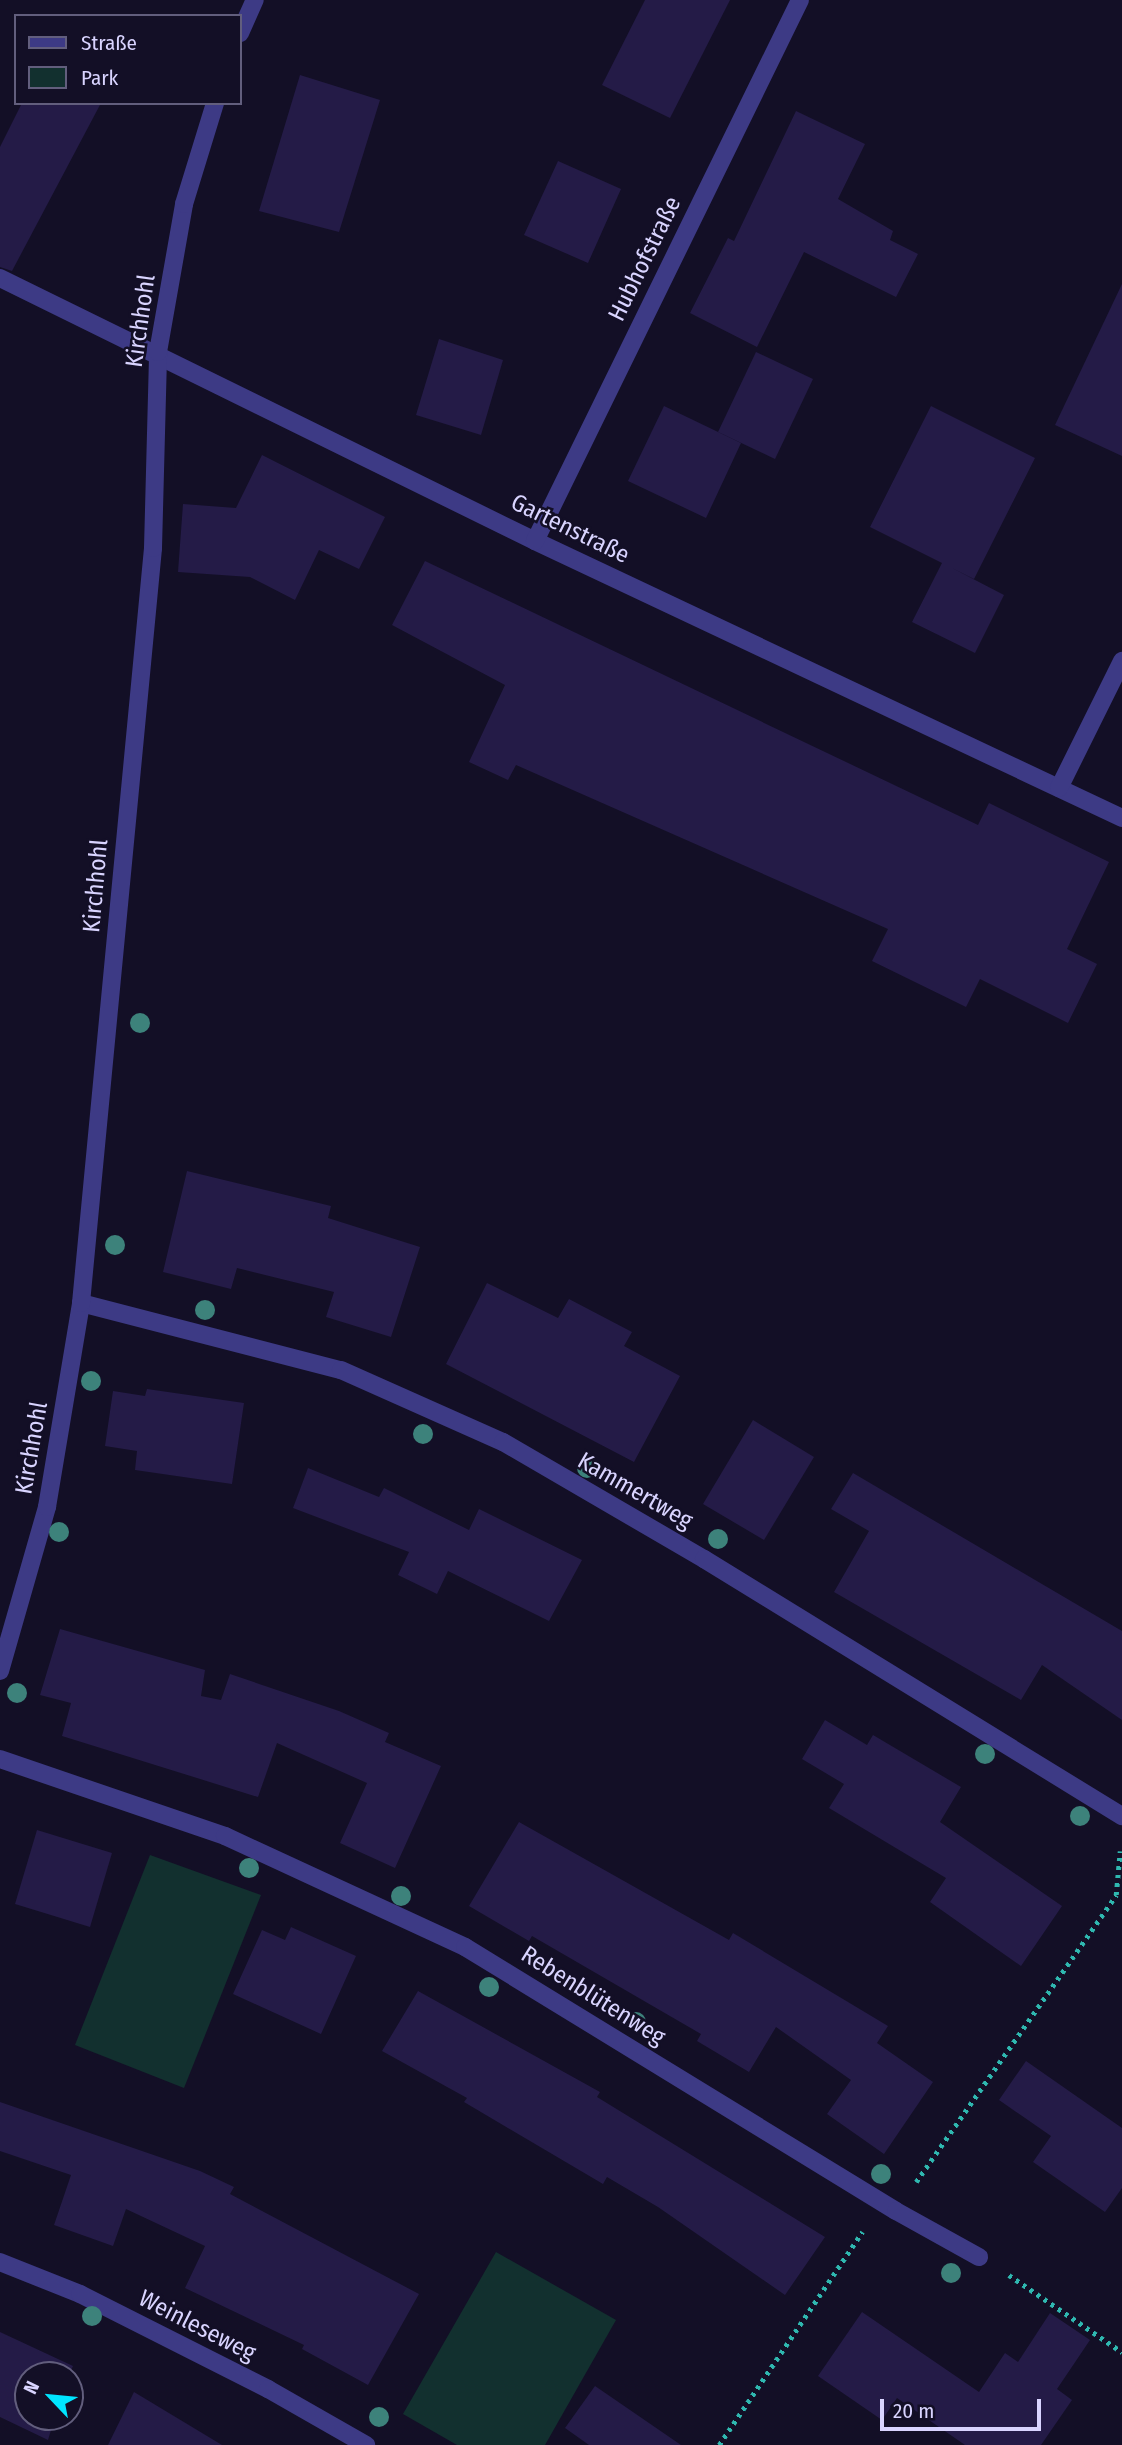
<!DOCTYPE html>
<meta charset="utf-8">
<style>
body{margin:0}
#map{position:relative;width:1122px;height:2445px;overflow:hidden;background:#130f26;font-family:"Fira Sans Condensed",sans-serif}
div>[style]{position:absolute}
.green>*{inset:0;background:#12302f}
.building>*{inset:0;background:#241b47}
.path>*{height:4.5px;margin-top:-2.25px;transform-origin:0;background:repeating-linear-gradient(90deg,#2fb8b0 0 3.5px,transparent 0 8.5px)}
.street>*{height:18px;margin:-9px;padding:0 9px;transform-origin:9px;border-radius:9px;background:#3d3a85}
.trees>*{width:20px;height:20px;margin:-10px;border-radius:50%;background:#3d827b}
span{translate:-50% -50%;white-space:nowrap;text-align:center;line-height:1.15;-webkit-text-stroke:5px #130f26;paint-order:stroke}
.street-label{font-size:24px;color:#d9d4ff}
.legend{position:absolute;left:14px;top:14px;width:228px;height:91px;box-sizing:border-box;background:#130f26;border:2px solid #625e7d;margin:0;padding:9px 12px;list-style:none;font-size:21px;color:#d9d4ff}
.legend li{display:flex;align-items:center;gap:14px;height:35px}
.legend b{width:35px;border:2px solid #625e7d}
.north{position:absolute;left:14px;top:2361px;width:70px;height:70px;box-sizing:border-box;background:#130f26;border:2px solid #625e7d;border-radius:50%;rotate:296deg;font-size:19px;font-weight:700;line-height:28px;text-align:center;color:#d9d4ff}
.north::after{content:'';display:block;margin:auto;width:24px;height:32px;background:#00e5ff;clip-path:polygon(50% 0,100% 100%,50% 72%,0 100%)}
.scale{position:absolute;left:880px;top:2399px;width:161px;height:32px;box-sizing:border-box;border:4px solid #d9d4ff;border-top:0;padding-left:9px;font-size:21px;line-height:24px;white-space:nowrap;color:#d9d4ff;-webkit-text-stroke:5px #130f26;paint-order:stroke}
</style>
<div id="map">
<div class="green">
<div style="clip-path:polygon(150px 1855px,261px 1895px,184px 2088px,75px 2045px)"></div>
<div style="clip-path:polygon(496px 2252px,616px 2320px,545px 2445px,457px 2445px,403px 2414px)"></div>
</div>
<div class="building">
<div style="clip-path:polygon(645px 0,730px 0,670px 118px,602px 85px)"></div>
<div style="clip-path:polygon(300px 75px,380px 100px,339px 232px,259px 211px)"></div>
<div style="clip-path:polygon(22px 103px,101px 103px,12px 271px,0 267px,0 147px)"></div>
<div style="clip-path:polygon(796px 111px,865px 144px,838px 199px,893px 231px,890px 240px,918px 254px,896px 297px,804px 252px,757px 347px,690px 313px,728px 238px,734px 241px)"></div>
<div style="clip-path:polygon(558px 161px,621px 189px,588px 263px,524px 235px)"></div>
<div style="clip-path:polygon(1122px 284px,1122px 456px,1055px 425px)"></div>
<div style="clip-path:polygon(439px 339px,503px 360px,481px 435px,416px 415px)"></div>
<div style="clip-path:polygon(756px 352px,813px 379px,775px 459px,718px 432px)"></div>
<div style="clip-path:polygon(664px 406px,741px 443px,706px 518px,628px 481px)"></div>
<div style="clip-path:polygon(931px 406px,1035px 458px,974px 579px,952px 568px,1004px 595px,975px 653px,912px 622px,942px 563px,870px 527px)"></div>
<div style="clip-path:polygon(262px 455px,385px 517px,359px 569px,319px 550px,295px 600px,250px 577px,178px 572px,183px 504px,236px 508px)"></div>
<div style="clip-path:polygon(425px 561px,978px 825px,989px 803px,1109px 862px,1067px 949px,1097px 964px,1068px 1023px,980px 979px,966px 1007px,872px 961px,888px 929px,516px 765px,508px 780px,469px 762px,505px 685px,392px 625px)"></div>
<div style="clip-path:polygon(187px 1171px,331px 1206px,328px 1218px,420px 1247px,391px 1337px,326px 1317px,334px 1292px,237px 1268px,231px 1289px,163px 1272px)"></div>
<div style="clip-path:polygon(487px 1283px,558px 1318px,569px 1299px,632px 1332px,624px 1346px,680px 1376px,634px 1462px,446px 1364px)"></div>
<div style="clip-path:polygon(147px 1389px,244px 1403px,232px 1484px,135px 1470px,137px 1451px,105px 1446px,113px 1391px,145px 1396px)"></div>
<div style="clip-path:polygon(753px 1420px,814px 1457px,764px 1540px,703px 1504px)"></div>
<div style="clip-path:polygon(308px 1468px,379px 1497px,384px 1488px,469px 1530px,479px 1509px,582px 1560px,549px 1621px,448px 1571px,437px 1594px,398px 1575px,409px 1552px,293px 1508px)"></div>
<div style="clip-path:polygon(853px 1473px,1122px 1631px,1122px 1720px,1042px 1665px,1021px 1700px,834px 1592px,869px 1531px,831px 1509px)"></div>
<div style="clip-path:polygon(60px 1629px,205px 1670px,201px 1696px,221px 1700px,230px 1674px,339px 1711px,389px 1733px,385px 1742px,441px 1766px,395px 1868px,340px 1843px,367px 1783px,277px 1743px,258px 1797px,62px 1736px,71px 1703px,40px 1695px)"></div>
<div style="clip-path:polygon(825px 1720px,867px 1745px,873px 1735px,961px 1787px,940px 1822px,1062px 1906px,1021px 1966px,930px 1902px,946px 1878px,829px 1808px,844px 1784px,802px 1759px)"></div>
<div style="clip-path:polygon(519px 1822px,729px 1940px,733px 1933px,888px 2026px,877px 2043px,933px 2082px,884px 2154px,827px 2114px,851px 2080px,776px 2027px,749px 2072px,697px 2041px,701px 2034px,532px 1936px,529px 1941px,469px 1906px)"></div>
<div style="clip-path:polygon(37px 1830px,112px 1853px,90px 1927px,15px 1904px)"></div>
<div style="clip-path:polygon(291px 1927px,356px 1956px,321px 2034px,233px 1994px,262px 1930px,285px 1940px)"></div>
<div style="clip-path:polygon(418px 1991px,600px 2092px,597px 2097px,825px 2237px,785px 2295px,658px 2207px,607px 2177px,603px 2184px,464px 2102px,467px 2098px,382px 2051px)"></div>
<div style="clip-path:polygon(1026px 2061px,1122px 2128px,1122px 2188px,1105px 2212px,1033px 2162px,1051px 2136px,999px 2100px)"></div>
<div style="clip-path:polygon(0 2102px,200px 2171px,234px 2187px,230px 2194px,419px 2294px,368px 2385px,302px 2349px,304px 2345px,185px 2288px,205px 2246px,126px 2209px,113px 2246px,54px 2225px,71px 2175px,0 2151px)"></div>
<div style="clip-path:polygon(862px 2312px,979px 2392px,1005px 2353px,1018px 2362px,1050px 2313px,1090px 2340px,1057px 2389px,1072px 2400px,1041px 2445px,965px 2445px,897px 2398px,882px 2420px,818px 2376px)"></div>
<div style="clip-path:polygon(0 2332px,73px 2366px,69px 2375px,28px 2375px,28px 2417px,55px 2417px,48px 2440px,0 2417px)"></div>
<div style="clip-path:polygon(595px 2386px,614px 2399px,681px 2445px,589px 2445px,565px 2428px)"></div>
<div style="clip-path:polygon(134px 2392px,222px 2445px,108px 2445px)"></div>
</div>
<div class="path">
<div style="left:916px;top:2182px;width:350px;rotate:-55.1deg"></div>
<div style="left:1116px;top:1895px;width:44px;rotate:-84.8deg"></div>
<div style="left:1009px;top:2275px;width:137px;rotate:34.3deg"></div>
<div style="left:719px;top:2445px;width:257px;rotate:-56.1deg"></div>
</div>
<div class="street">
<div style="left:240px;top:33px;width:36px;rotate:-66deg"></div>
<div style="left:0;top:278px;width:596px;rotate:26.18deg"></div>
<div style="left:535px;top:541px;width:649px;rotate:25.26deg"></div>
<div style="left:535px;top:541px;width:602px;rotate:-63.9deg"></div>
<div style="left:1059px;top:788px;width:142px;rotate:-63.6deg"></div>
<div style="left:81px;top:1303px;width:268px;rotate:14.5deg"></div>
<div style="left:341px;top:1370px;width:177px;rotate:24deg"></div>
<div style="left:503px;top:1442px;width:233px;rotate:30.2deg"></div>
<div style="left:704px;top:1559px;width:491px;rotate:31.6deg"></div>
<div style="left:0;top:1671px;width:171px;rotate:-74deg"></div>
<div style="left:47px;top:1507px;width:207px;rotate:-80.5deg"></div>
<div style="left:81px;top:1303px;width:758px;rotate:-84.55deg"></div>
<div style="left:153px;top:548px;width:196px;rotate:-88.5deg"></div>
<div style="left:158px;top:352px;width:150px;rotate:-80deg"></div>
<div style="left:184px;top:204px;width:106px;rotate:-72.9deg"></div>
<div style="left:0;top:1759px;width:238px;rotate:18.9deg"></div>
<div style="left:225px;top:1836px;width:264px;rotate:24.8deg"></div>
<div style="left:465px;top:1947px;width:505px;rotate:31.49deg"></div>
<div style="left:896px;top:2211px;width:95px;rotate:29deg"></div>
<div style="left:0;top:2262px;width:86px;rotate:21.8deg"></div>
<div style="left:80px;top:2294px;width:211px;rotate:26.8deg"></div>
<div style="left:268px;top:2389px;width:113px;rotate:29.7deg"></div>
</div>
<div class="trees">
<div style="left:140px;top:1023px"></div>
<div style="left:115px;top:1245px"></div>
<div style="left:205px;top:1310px"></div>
<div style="left:91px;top:1381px"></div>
<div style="left:423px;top:1434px"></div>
<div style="left:587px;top:1468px"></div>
<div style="left:59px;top:1532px"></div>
<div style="left:718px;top:1539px"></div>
<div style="left:17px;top:1693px"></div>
<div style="left:985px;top:1754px"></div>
<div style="left:1080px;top:1816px"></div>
<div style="left:249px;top:1868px"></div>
<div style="left:401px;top:1896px"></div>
<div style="left:489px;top:1987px"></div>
<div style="left:636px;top:2022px"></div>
<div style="left:881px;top:2174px"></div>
<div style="left:951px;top:2273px"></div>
<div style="left:92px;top:2316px"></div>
<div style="left:379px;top:2417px"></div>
</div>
<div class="street-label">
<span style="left:645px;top:259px;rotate:-64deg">Hubhofstraße</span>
<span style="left:141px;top:321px;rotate:-82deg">Kirchhohl</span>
<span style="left:570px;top:529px;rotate:26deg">Gartenstraße</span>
<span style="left:96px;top:886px;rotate:-85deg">Kirchhohl</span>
<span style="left:32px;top:1448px;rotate:-80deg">Kirchhohl</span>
<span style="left:635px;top:1491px;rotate:30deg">Kammertweg</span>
<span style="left:593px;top:1996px;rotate:32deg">Rebenblütenweg</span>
<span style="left:197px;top:2326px;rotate:27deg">Weinleseweg</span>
</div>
<ul class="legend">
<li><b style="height:9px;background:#3d3a85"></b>Straße</li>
<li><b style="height:19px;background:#12302f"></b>Park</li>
</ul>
<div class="north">N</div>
<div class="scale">20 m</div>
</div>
